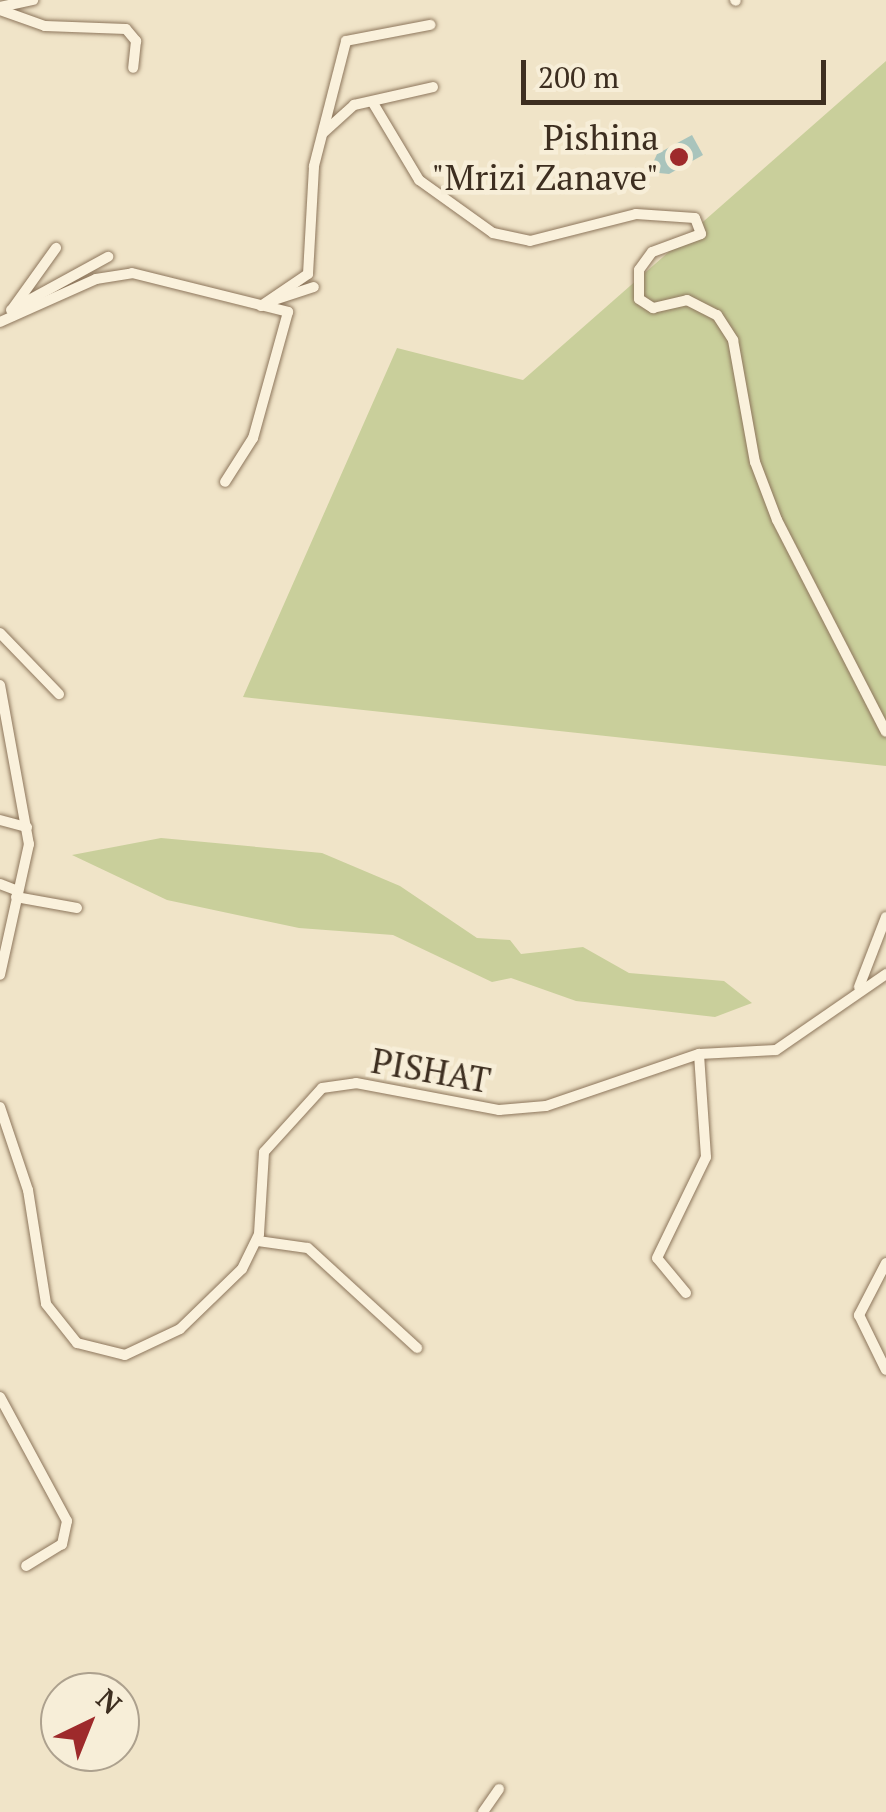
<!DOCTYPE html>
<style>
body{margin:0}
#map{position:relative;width:886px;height:1812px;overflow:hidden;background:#f0e4c8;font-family:"PT Serif",serif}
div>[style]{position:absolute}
.green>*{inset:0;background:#c9cf9b}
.water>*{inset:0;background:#a9c4bc}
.roads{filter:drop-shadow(0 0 2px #8d765c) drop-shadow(0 0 2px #8d765c)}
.minor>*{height:10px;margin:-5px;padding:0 5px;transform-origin:5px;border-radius:5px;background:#faf1dc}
.dots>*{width:28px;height:28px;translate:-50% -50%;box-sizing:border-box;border:5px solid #f7eed8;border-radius:50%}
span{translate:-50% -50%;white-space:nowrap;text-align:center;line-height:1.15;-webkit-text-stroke:9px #f7eed8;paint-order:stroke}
.poi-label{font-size:35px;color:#3d2e20}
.right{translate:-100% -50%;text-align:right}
.street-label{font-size:35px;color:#3d2e20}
.north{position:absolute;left:40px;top:1672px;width:100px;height:100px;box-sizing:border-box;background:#f7eed8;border:2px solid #ada18e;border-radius:50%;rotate:43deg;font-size:28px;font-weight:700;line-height:40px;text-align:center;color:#3d2e20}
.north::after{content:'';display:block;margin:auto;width:35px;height:45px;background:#9e2a2b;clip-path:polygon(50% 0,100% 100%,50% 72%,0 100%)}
.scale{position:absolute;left:521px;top:60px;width:305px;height:45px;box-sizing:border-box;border:5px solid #3d2e20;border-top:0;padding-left:12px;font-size:30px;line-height:35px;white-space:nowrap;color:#3d2e20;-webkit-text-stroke:8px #f7eed8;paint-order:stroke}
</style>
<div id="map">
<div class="green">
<div style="clip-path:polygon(886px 61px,886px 766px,243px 697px,397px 348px,523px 380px)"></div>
<div style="clip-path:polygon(161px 838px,322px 853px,400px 886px,477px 938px,510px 940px,521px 954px,583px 947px,629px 973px,724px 981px,752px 1003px,715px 1017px,576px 1001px,511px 978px,492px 982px,393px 935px,299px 928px,167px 900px,72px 855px)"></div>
</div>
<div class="water">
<div style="clip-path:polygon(692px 135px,703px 155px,669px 174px,649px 172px,657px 154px)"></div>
</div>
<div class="roads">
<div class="minor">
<div style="left:735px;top:0;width:1px;rotate:45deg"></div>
<div style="left:0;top:7px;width:34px;rotate:-12deg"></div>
<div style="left:0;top:10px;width:48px;rotate:19.6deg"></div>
<div style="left:45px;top:26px;width:81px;rotate:2.1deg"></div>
<div style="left:126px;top:29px;width:16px;rotate:50deg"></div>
<div style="left:136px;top:41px;width:27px;rotate:96deg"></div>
<div style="left:373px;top:103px;width:90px;rotate:59.1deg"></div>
<div style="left:419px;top:180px;width:91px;rotate:35.6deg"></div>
<div style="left:493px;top:233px;width:38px;rotate:12deg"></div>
<div style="left:530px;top:241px;width:109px;rotate:-14.3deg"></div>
<div style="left:636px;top:214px;width:59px;rotate:3.9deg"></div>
<div style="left:695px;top:218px;width:17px;rotate:69deg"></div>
<div style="left:701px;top:234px;width:52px;rotate:159.8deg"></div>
<div style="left:652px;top:252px;width:22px;rotate:126deg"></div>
<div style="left:639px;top:270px;width:29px;rotate:90deg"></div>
<div style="left:639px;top:299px;width:17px;rotate:33deg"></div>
<div style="left:653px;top:308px;width:35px;rotate:-13deg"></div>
<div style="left:687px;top:300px;width:34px;rotate:27deg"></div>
<div style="left:717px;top:315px;width:30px;rotate:57deg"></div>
<div style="left:733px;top:340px;width:124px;rotate:79.8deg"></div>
<div style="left:755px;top:462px;width:62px;rotate:69.2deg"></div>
<div style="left:777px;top:520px;width:238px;rotate:62.8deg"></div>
<div style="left:323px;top:133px;width:42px;rotate:-42.1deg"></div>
<div style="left:354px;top:105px;width:81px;rotate:-12.8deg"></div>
<div style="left:271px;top:301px;width:45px;rotate:-18deg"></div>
<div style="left:261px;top:306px;width:57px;rotate:-34.2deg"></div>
<div style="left:308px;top:274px;width:108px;rotate:-86.8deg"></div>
<div style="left:314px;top:166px;width:129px;rotate:-75.6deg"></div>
<div style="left:346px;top:41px;width:86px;rotate:-10.8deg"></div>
<div style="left:13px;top:308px;width:74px;rotate:-54.4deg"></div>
<div style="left:11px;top:310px;width:111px;rotate:-28.7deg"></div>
<div style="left:0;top:322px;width:105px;rotate:-24.1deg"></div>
<div style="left:96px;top:279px;width:36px;rotate:-9deg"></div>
<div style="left:132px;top:273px;width:161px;rotate:14deg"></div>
<div style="left:288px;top:312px;width:131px;rotate:105.5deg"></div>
<div style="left:253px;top:438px;width:52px;rotate:122.5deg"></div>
<div style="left:0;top:633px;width:85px;rotate:46deg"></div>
<div style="left:0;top:685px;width:162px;rotate:79.7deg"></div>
<div style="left:29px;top:844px;width:134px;rotate:102.5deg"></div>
<div style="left:0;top:820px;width:28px;rotate:15deg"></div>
<div style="left:0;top:884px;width:19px;rotate:21deg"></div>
<div style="left:16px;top:897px;width:62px;rotate:10.2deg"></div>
<div style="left:859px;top:987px;width:75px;rotate:-68.9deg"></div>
<div style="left:0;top:1107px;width:88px;rotate:71.4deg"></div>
<div style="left:28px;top:1190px;width:115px;rotate:81deg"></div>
<div style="left:46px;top:1304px;width:50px;rotate:51.5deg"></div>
<div style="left:77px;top:1343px;width:49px;rotate:14deg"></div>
<div style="left:125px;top:1355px;width:61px;rotate:-25.3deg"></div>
<div style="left:180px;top:1329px;width:86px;rotate:-44.1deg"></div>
<div style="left:242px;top:1269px;width:39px;rotate:-64deg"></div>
<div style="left:259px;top:1234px;width:82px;rotate:-86.5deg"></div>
<div style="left:264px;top:1152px;width:86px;rotate:-47.8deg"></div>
<div style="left:322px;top:1088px;width:34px;rotate:-8deg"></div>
<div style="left:356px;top:1083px;width:146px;rotate:10.7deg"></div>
<div style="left:499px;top:1110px;width:47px;rotate:-4.9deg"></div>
<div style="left:546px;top:1106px;width:162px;rotate:-18.8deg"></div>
<div style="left:699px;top:1054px;width:77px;rotate:-3deg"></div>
<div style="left:776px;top:1050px;width:134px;rotate:-34.6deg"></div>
<div style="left:258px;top:1241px;width:50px;rotate:8deg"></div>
<div style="left:308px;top:1248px;width:148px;rotate:42.5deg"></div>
<div style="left:886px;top:1263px;width:59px;rotate:117.4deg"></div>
<div style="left:859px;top:1315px;width:61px;rotate:63.9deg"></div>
<div style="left:686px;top:1293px;width:45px;rotate:-129.6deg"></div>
<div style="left:657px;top:1258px;width:112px;rotate:-64.1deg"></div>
<div style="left:706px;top:1157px;width:103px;rotate:-93.9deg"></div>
<div style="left:0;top:1397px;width:141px;rotate:61.6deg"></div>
<div style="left:67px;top:1521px;width:24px;rotate:102deg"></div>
<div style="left:62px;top:1544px;width:42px;rotate:148.6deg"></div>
<div style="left:483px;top:1812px;width:28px;rotate:-55deg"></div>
</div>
</div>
<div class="dots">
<div style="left:679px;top:157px;background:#9e2a2b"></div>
</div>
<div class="poi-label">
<span class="right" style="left:659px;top:157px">Pishina<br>"Mrizi Zanave"</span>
</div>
<div class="street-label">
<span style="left:431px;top:1070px;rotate:10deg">PISHAT</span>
</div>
<div class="north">N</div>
<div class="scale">200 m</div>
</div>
